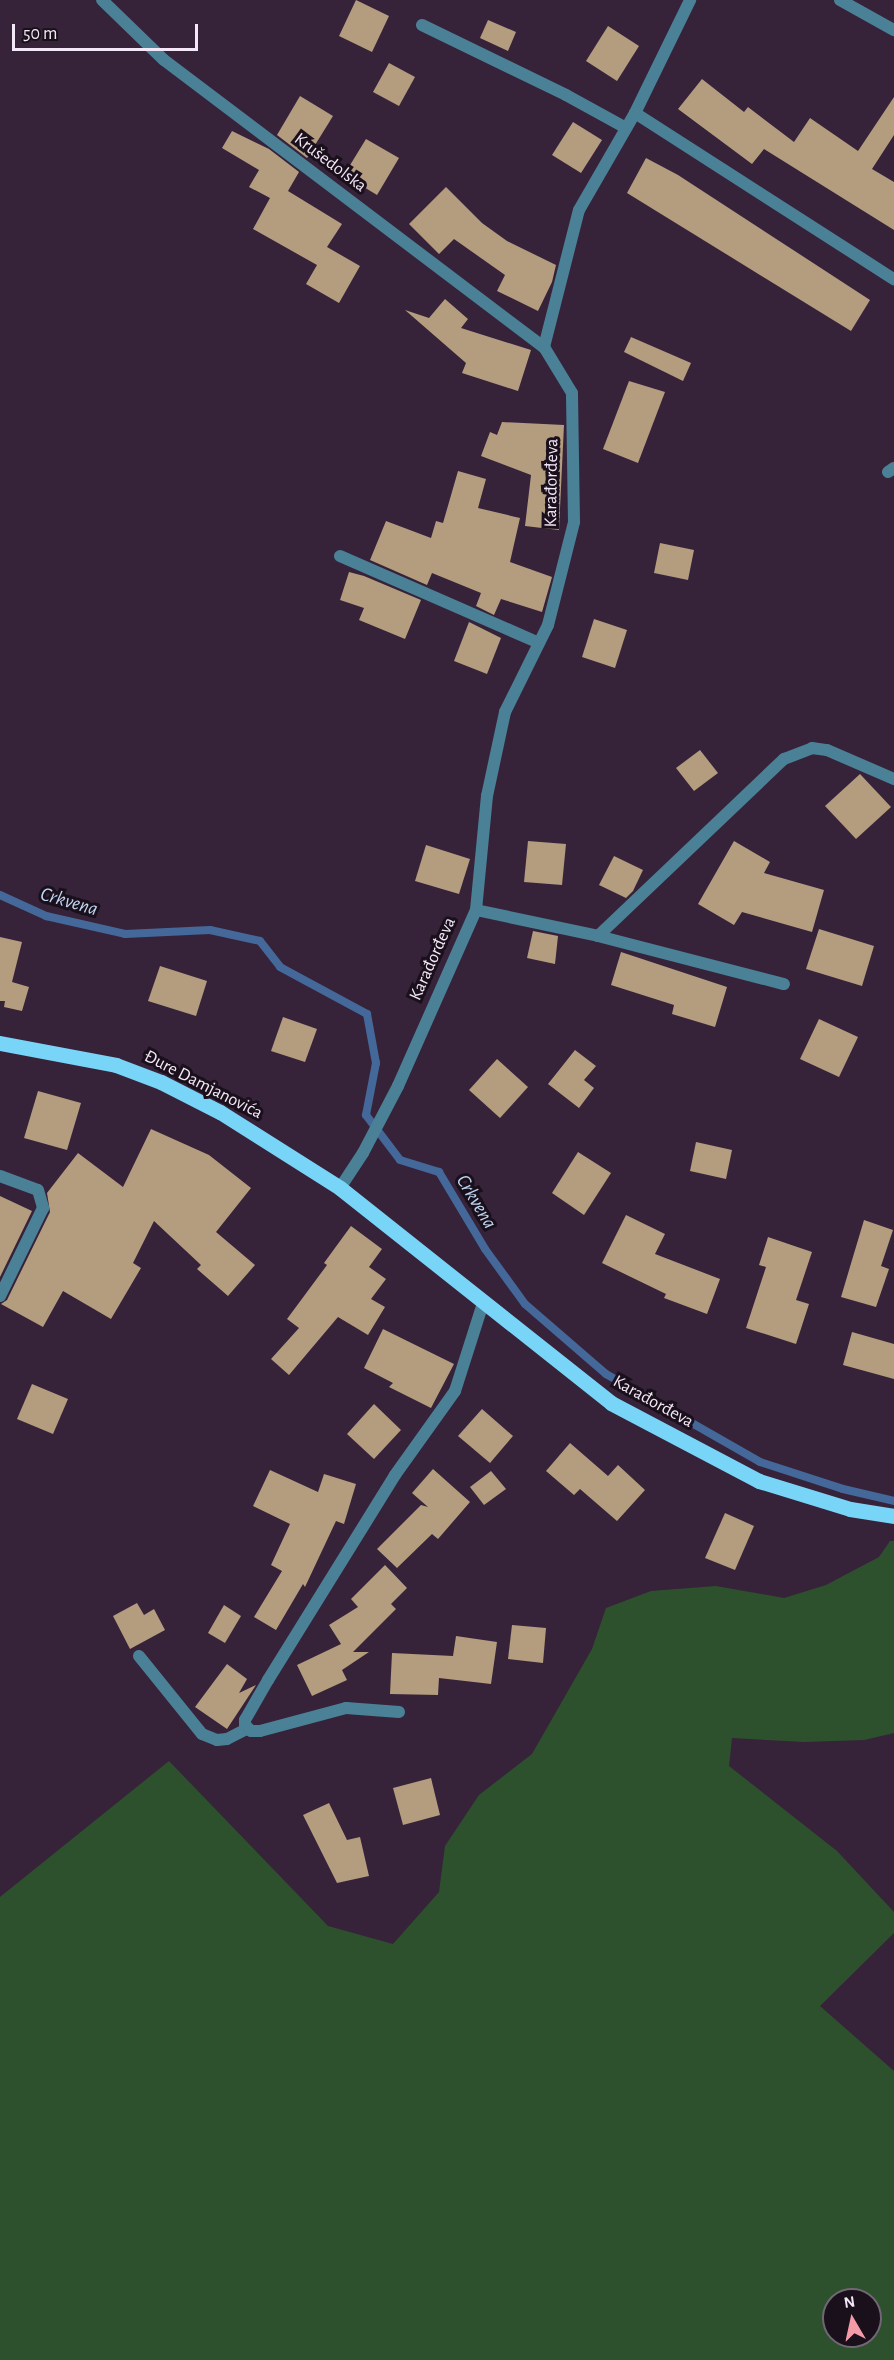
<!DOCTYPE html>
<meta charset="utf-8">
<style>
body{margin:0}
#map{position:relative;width:894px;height:2360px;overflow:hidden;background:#36233a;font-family:"Alegreya Sans",sans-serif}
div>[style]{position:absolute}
.green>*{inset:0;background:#2d512c}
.stream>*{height:8px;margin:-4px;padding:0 4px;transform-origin:4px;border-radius:4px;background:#446899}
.building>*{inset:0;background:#b49c7f}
.service>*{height:12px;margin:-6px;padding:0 6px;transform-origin:6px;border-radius:6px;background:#4b8197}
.minor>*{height:12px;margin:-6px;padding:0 6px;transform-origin:6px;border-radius:6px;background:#4b8197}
.primary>*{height:15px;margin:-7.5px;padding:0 7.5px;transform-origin:7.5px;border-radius:7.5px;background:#79d5f8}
span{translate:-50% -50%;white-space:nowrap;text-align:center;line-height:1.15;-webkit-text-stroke:6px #19101b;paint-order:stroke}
.street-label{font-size:18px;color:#f4e7f7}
.water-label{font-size:20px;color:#bfd5f2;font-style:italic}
.north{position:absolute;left:822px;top:2288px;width:60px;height:60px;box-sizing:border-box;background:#19101b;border:2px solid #716673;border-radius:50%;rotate:351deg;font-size:16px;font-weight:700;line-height:24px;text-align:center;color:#f4e7f7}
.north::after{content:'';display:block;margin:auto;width:21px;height:27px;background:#f39aa8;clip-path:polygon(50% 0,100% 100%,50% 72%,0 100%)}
.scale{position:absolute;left:12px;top:24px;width:186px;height:27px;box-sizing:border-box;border:3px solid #f4e7f7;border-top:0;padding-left:8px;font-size:18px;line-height:21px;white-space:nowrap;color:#f4e7f7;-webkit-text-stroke:4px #19101b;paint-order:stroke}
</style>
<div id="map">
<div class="green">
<div style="clip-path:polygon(evenodd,890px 1541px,894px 1541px,894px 1733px,864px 1740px,804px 1742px,732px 1738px,729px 1766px,837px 1851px,894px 1912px,894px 1933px,820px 2006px,894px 2071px,894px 2360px,0 2360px,0 1897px,169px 1761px,328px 1926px,393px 1944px,439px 1892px,445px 1846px,479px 1795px,532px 1754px,592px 1649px,606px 1608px,651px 1591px,716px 1586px,784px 1598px,826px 1585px,879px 1557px,890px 1541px,834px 2300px,870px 2300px,870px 2336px,834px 2336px,834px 2300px)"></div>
</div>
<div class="stream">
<div style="left:0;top:895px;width:51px;rotate:24.5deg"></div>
<div style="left:46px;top:916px;width:81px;rotate:12.8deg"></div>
<div style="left:125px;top:934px;width:85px;rotate:-2.7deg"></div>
<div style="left:210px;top:930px;width:51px;rotate:12.4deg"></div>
<div style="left:260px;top:941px;width:33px;rotate:52deg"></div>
<div style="left:280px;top:967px;width:99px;rotate:28.4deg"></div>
<div style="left:367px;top:1014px;width:50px;rotate:79.6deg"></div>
<div style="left:376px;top:1063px;width:53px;rotate:100.9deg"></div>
<div style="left:366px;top:1115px;width:56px;rotate:52.9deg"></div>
<div style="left:400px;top:1160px;width:41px;rotate:17.1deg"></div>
<div style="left:439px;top:1172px;width:90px;rotate:59.1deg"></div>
<div style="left:485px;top:1249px;width:68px;rotate:54deg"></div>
<div style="left:525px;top:1304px;width:107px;rotate:40.8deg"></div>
<div style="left:606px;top:1374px;width:177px;rotate:29.7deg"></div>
<div style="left:760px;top:1462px;width:87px;rotate:18deg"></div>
<div style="left:843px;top:1489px;width:52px;rotate:13.2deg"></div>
</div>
<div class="building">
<div style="clip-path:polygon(356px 0,389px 16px,372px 52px,339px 36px)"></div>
<div style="clip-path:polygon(488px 20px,516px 32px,508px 51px,480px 38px)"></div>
<div style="clip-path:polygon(608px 26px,639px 46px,617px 81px,586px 61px)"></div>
<div style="clip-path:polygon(389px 63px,415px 77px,399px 106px,373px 92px)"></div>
<div style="clip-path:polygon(702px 79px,744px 112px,748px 107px,794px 142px,810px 118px,858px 151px,894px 97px,894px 135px,872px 169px,894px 182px,894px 230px,764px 149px,752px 164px,678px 109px)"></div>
<div style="clip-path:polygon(300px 96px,333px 116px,307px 158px,277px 135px)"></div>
<div style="clip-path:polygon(573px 122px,602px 140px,581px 173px,552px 155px)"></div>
<div style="clip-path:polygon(232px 131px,269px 149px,299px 172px,288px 191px,342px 224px,327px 247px,360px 266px,339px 303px,306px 284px,317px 265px,253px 229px,270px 198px,249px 187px,259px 170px,222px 148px)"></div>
<div style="clip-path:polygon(366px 139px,399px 158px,377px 195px,344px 175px)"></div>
<div style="clip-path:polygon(646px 158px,678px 175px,870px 300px,851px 331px,627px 193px)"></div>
<div style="clip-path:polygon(446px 187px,482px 223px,507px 241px,556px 265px,552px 282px,538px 311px,497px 291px,505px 275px,454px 239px,439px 254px,409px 224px)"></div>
<div style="clip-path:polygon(445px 299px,468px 319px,461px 328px,531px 350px,518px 391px,462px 373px,466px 363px,405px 310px,429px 318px)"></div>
<div style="clip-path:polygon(631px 337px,691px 363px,683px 381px,624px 352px)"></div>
<div style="clip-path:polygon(629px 381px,665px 392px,638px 463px,603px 449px)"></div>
<div style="clip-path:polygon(502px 422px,564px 425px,559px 530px,525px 526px,531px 475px,481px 456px,490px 432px,497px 435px)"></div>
<div style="clip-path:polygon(458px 471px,486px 479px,478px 508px,520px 518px,510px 562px,552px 577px,542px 612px,501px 599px,494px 615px,476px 606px,481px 593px,432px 573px,427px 585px,370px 560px,386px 521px,431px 538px,436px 521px,443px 523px)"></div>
<div style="clip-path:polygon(660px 543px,694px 550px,688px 580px,654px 573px)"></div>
<div style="clip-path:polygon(349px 572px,364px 576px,421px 600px,405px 639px,359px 620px,364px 608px,340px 600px)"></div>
<div style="clip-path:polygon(594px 619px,627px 630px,615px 668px,582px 657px)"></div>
<div style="clip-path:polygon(469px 622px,501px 638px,487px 674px,454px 661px)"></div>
<div style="clip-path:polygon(700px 750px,718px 773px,694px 791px,676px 768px)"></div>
<div style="clip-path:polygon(860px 774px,891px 807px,856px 839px,825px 806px)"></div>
<div style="clip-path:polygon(528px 841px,566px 844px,562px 885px,524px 882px)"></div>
<div style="clip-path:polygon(734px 841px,770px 862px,764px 873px,824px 890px,812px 932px,742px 912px,734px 925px,698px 904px)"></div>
<div style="clip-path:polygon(426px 845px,470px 859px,459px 894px,415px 881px)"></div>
<div style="clip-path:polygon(614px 856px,643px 870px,633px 891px,626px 898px,599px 885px)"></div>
<div style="clip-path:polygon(819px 929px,874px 946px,862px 986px,806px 969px)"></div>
<div style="clip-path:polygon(533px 931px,558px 936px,555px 964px,527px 958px)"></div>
<div style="clip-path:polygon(0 937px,22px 942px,12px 982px,29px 987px,22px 1011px,4px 1007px,5px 1001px,0 1001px)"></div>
<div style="clip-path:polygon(621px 952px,727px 987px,715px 1027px,672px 1014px,674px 1005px,611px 985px)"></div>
<div style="clip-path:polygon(160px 966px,207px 981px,196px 1016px,148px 1001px)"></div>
<div style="clip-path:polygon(283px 1017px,317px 1029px,305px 1062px,271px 1051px)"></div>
<div style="clip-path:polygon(819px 1019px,858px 1037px,839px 1077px,800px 1059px)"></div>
<div style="clip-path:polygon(575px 1050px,596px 1066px,584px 1080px,594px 1088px,579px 1108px,548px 1084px)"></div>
<div style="clip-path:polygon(497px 1059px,528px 1087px,500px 1118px,469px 1090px)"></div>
<div style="clip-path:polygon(38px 1091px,81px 1103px,67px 1150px,24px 1138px)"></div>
<div style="clip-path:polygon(151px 1129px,209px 1155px,251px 1188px,216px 1232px,255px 1265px,228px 1296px,197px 1269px,201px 1265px,154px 1221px,133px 1263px,141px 1268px,111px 1319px,63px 1291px,43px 1327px,1px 1304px,7px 1300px,50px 1212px,47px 1193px,78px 1153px,123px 1187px)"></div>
<div style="clip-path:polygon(696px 1142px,732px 1150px,726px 1179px,690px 1171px)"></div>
<div style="clip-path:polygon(578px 1152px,611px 1173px,584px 1215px,552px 1193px)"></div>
<div style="clip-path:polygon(0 1196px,32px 1211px,0 1277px)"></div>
<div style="clip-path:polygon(626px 1215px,665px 1234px,655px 1254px,720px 1279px,707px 1314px,664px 1298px,666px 1294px,602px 1263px)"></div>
<div style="clip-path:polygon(864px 1220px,893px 1230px,881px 1266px,889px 1269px,876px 1307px,841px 1297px)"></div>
<div style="clip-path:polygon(351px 1226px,382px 1249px,369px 1267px,386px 1279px,371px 1299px,385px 1307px,368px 1335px,338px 1317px,289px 1375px,271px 1359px,299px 1328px,287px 1319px,327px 1265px,324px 1263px)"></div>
<div style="clip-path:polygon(768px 1237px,812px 1252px,796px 1300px,809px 1304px,796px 1344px,746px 1328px,766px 1267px,759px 1265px)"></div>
<div style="clip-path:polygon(383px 1329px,454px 1364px,431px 1408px,389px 1387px,393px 1383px,364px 1368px)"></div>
<div style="clip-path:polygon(852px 1332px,894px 1344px,894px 1379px,843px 1365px)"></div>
<div style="clip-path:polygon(32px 1384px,68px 1399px,53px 1434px,17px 1419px)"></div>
<div style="clip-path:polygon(374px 1404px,401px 1430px,374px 1459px,347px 1434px)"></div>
<div style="clip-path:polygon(482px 1409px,513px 1436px,490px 1463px,458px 1436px)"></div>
<div style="clip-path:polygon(570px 1443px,608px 1476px,618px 1465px,645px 1490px,617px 1521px,580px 1489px,574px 1495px,546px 1471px)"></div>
<div style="clip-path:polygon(433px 1469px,470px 1502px,438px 1539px,432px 1534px,397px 1568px,377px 1549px,421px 1505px,428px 1507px,412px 1493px)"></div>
<div style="clip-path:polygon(270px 1470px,318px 1492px,324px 1474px,356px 1484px,344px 1524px,336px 1521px,305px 1587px,303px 1584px,276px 1630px,254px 1617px,282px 1571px,271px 1565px,290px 1524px,253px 1506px)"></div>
<div style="clip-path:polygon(491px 1471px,506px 1489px,484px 1505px,470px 1487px)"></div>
<div style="clip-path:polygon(725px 1513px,754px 1526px,735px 1570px,705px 1558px)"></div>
<div style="clip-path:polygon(385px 1565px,407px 1588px,391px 1604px,396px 1609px,353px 1652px,369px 1652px,342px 1670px,347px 1680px,312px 1696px,297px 1665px,341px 1644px,329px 1625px,358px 1607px,351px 1599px)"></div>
<div style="clip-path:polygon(137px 1603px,144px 1615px,154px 1609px,165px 1630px,130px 1649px,113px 1616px)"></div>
<div style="clip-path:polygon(224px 1605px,241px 1616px,225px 1643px,208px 1633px)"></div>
<div style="clip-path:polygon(512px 1625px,546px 1628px,543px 1663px,508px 1659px)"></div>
<div style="clip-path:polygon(456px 1636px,497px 1642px,491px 1684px,439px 1678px,438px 1695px,390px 1694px,392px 1653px,453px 1656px)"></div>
<div style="clip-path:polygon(227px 1664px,247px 1679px,239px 1693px,256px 1685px,227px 1729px,195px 1707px)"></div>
<div style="clip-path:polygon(431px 1778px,440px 1815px,403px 1825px,393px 1788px)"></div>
<div style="clip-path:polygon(329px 1803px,347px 1840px,360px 1837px,369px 1876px,337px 1883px,303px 1815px)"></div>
</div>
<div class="service">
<div style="left:422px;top:25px;width:160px;rotate:25.9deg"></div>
<div style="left:566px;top:95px;width:68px;rotate:28.8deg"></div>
<div style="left:139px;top:1656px;width:100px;rotate:51.1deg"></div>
<div style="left:202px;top:1734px;width:16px;rotate:22deg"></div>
<div style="left:217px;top:1740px;width:10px;rotate:-6deg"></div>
<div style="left:227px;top:1739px;width:22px;rotate:-27deg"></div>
</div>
<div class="minor">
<div style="left:102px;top:0;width:86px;rotate:44.1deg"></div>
<div style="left:164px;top:60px;width:476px;rotate:37.1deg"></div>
<div style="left:840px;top:0;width:62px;rotate:29.1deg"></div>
<div style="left:635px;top:113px;width:308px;rotate:32.7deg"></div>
<div style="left:888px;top:472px;width:7px;rotate:-34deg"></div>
<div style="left:340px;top:556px;width:217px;rotate:23.6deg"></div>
<div style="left:476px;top:910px;width:125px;rotate:12deg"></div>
<div style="left:598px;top:936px;width:192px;rotate:14.5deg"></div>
<div style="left:598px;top:936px;width:257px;rotate:-43.6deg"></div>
<div style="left:784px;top:759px;width:30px;rotate:-21deg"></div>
<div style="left:812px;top:748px;width:15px;rotate:8deg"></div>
<div style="left:827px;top:750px;width:73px;rotate:23.4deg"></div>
<div style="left:0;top:1176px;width:40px;rotate:20.2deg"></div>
<div style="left:38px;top:1190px;width:19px;rotate:74deg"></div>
<div style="left:43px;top:1208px;width:98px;rotate:116deg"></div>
<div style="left:340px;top:1188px;width:42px;rotate:-56.7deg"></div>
<div style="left:363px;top:1153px;width:76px;rotate:-62.4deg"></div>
<div style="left:398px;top:1086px;width:193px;rotate:-66.1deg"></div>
<div style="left:476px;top:910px;width:115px;rotate:-84.5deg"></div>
<div style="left:487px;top:796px;width:86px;rotate:-77.9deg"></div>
<div style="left:505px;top:712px;width:97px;rotate:-63.7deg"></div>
<div style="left:548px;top:625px;width:106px;rotate:-75.8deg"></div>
<div style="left:574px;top:522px;width:129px;rotate:-90.9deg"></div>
<div style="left:572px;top:393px;width:54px;rotate:-121.3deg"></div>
<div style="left:544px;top:347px;width:141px;rotate:-75.7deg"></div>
<div style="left:579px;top:210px;width:112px;rotate:-60deg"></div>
<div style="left:635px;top:113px;width:126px;rotate:-64deg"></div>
<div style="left:399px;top:1712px;width:53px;rotate:-175.7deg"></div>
<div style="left:346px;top:1708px;width:89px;rotate:165deg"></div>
<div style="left:260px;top:1731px;width:9px;rotate:180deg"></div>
<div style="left:251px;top:1731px;width:8px;rotate:-135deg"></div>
<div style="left:245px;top:1725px;width:5px;rotate:-90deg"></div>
<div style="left:245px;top:1720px;width:46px;rotate:-60.1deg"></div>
<div style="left:268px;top:1680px;width:241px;rotate:-58.2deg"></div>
<div style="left:395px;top:1475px;width:103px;rotate:-54.5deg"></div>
<div style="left:455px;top:1391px;width:92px;rotate:-72.3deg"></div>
</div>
<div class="primary">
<div style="left:0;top:1043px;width:118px;rotate:10.7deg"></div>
<div style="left:116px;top:1065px;width:48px;rotate:20.7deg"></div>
<div style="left:161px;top:1082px;width:66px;rotate:27deg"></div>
<div style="left:220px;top:1112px;width:142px;rotate:32.3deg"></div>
<div style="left:340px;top:1188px;width:346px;rotate:38.4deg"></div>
<div style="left:611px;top:1403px;width:167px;rotate:27.8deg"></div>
<div style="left:759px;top:1481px;width:95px;rotate:17.1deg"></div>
<div style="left:850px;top:1509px;width:45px;rotate:9deg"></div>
</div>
<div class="street-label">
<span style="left:330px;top:163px;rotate:37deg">Krušedolska</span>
<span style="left:552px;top:483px;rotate:-89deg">Karađorđeva</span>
<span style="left:433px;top:959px;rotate:-66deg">Karađorđeva</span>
<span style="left:203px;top:1085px;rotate:27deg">Đure Damjanovića</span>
<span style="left:653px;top:1402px;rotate:29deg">Karađorđeva</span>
</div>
<div class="water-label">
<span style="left:69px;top:902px;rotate:16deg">Crkvena</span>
<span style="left:476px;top:1202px;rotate:59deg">Crkvena</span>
</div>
<div class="north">N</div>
<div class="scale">50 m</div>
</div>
